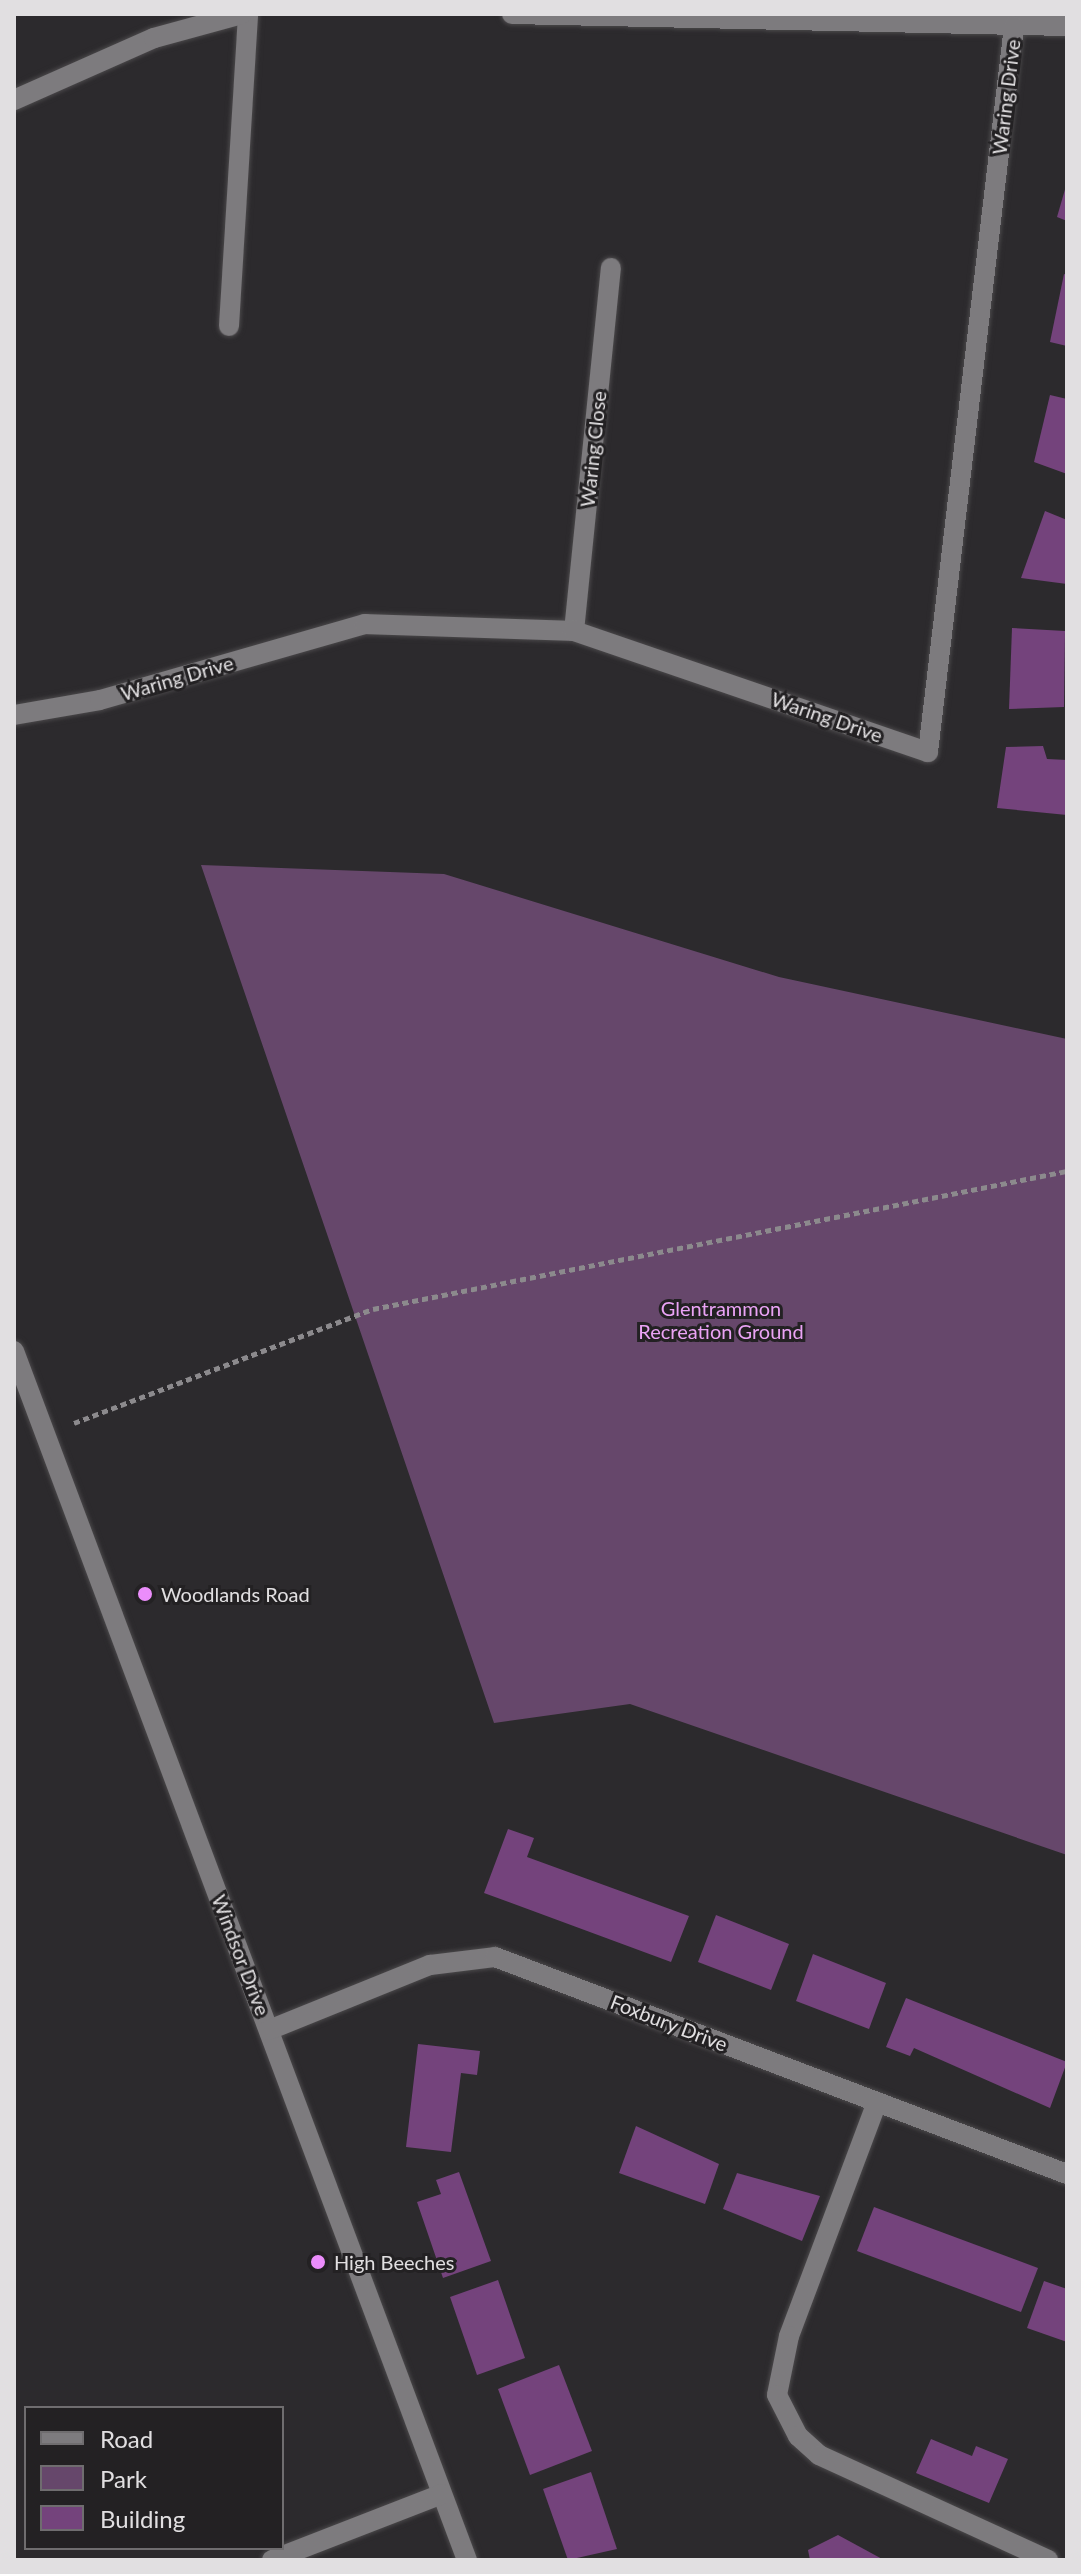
<!DOCTYPE html>
<style>
body{margin:0}
#map{position:relative;width:1081px;height:2574px;overflow:hidden;background:#2c2a2d;font-family:Lato,sans-serif}
div>[style]{position:absolute}
.green>*{inset:0;background:#66476b}
.building>*{inset:0;background:#74437c}
.path>*{height:5px;margin-top:-2.5px;transform-origin:0;background:repeating-linear-gradient(90deg,#8c8a8d 0 6px,transparent 0 10px)}
.roads{filter:drop-shadow(0 0 2px #4a484a) drop-shadow(0 0 2px #4a484a)}
.lane>*{height:20px;margin:-10px;padding:0 10px;transform-origin:10px;border-radius:10px;background:#7d7b7e}
.street>*{height:20px;margin:-10px;padding:0 10px;transform-origin:10px;border-radius:10px;background:#7d7b7e}
.dots>*{width:22px;height:22px;translate:-50% -50%;box-sizing:border-box;border:4px solid #232123;border-radius:50%}
span{translate:-50% -50%;white-space:nowrap;text-align:center;line-height:1.15;-webkit-text-stroke:6px #232123;paint-order:stroke}
.street-label{font-size:20px;color:#e1dfe1}
.park-label{font-size:20px;color:#eaa3f5}
.poi-label{font-size:20px;color:#e1dfe1}
.left{translate:0 -50%;text-align:left}
.frame{position:absolute;inset:0;border:16px solid #e1dfe1;pointer-events:none}
.legend{position:absolute;left:24px;top:2406px;width:260px;height:144px;box-sizing:border-box;background:#232123;border:2px solid #6f6d6f;margin:0;padding:10px 14px;list-style:none;font-size:24px;color:#e1dfe1}
.legend li{display:flex;align-items:center;gap:16px;height:40px}
.legend b{width:40px;border:2px solid #6f6d6f}
</style>
<div id="map">
<div class="green">
<div style="clip-path:polygon(201px 865px,444px 874px,779px 977px,1067px 1039px,1067px 1855px,630px 1704px,494px 1723px)"></div>
</div>
<div class="building">
<div style="clip-path:polygon(1066px 186px,1067px 186px,1067px 221px,1057px 217px)"></div>
<div style="clip-path:polygon(1064px 274px,1067px 275px,1067px 346px,1050px 342px)"></div>
<div style="clip-path:polygon(1050px 395px,1067px 399px,1067px 474px,1034px 462px)"></div>
<div style="clip-path:polygon(1045px 511px,1067px 520px,1067px 584px,1021px 578px)"></div>
<div style="clip-path:polygon(1012px 628px,1065px 631px,1064px 707px,1009px 709px)"></div>
<div style="clip-path:polygon(1043px 746px,1047px 759px,1067px 760px,1067px 815px,997px 808px,1006px 747px)"></div>
<div style="clip-path:polygon(508px 1829px,534px 1838px,527px 1857px,689px 1916px,671px 1962px,484px 1893px)"></div>
<div style="clip-path:polygon(716px 1915px,789px 1944px,771px 1990px,698px 1962px)"></div>
<div style="clip-path:polygon(813px 1954px,886px 1983px,869px 2029px,796px 2001px)"></div>
<div style="clip-path:polygon(906px 1998px,1067px 2062px,1050px 2108px,914px 2048px,910px 2056px,886px 2047px)"></div>
<div style="clip-path:polygon(418px 2044px,480px 2051px,477px 2075px,461px 2073px,451px 2152px,406px 2147px)"></div>
<div style="clip-path:polygon(636px 2126px,719px 2164px,705px 2204px,619px 2173px)"></div>
<div style="clip-path:polygon(459px 2172px,491px 2261px,443px 2278px,417px 2202px,441px 2194px,436px 2180px)"></div>
<div style="clip-path:polygon(737px 2173px,820px 2196px,802px 2241px,723px 2209px)"></div>
<div style="clip-path:polygon(874px 2207px,1038px 2268px,1021px 2312px,857px 2251px)"></div>
<div style="clip-path:polygon(498px 2280px,525px 2358px,477px 2375px,450px 2297px)"></div>
<div style="clip-path:polygon(1044px 2281px,1067px 2289px,1067px 2342px,1027px 2328px)"></div>
<div style="clip-path:polygon(559px 2365px,592px 2451px,530px 2475px,498px 2389px)"></div>
<div style="clip-path:polygon(931px 2439px,972px 2456px,976px 2446px,1008px 2459px,989px 2503px,916px 2473px)"></div>
<div style="clip-path:polygon(591px 2472px,617px 2549px,568px 2560px,543px 2489px)"></div>
<div style="clip-path:polygon(838px 2535px,884px 2560px,810px 2560px,808px 2550px)"></div>
</div>
<div class="path">
<div style="left:74px;top:1423px;width:320px;rotate:-20.9deg"></div>
<div style="left:373px;top:1309px;width:708px;rotate:-11.25deg"></div>
</div>
<div class="roads">
<div class="lane">
<div style="left:229px;top:326px;width:313px;rotate:-86.5deg"></div>
<div style="left:877px;top:2102px;width:250px;rotate:110.6deg"></div>
<div style="left:789px;top:2336px;width:60px;rotate:101.5deg"></div>
<div style="left:777px;top:2395px;width:46px;rotate:62.9deg"></div>
<div style="left:798px;top:2436px;width:28px;rotate:42deg"></div>
<div style="left:819px;top:2455px;width:252px;rotate:24.6deg"></div>
</div>
<div class="street">
<div style="left:512px;top:14px;width:555px;rotate:1.24deg"></div>
<div style="left:14px;top:100px;width:153px;rotate:-23.9deg"></div>
<div style="left:154px;top:38px;width:91px;rotate:-15.3deg"></div>
<div style="left:574px;top:631px;width:365px;rotate:-84.2deg"></div>
<div style="left:14px;top:715px;width:87px;rotate:-9.9deg"></div>
<div style="left:100px;top:700px;width:276px;rotate:-16deg"></div>
<div style="left:365px;top:624px;width:209px;rotate:1.9deg"></div>
<div style="left:574px;top:631px;width:374px;rotate:18.9deg"></div>
<div style="left:928px;top:752px;width:731px;rotate:-83.24deg"></div>
<div style="left:14px;top:1351px;width:1291px;rotate:69.46deg"></div>
<div style="left:269px;top:2030px;width:174px;rotate:-22deg"></div>
<div style="left:430px;top:1965px;width:65px;rotate:-7deg"></div>
<div style="left:495px;top:1957px;width:612px;rotate:20.78deg"></div>
<div style="left:272px;top:2560px;width:182px;rotate:-21.2deg"></div>
</div>
</div>
<div class="dots">
<div style="left:145px;top:1594px;background:#eb8dfb"></div>
<div style="left:318px;top:2262px;background:#eb8dfb"></div>
</div>
<div class="street-label">
<span style="left:1006px;top:97px;rotate:-83deg">Waring Drive</span>
<span style="left:593px;top:449px;rotate:-84deg">Waring Close</span>
<span style="left:177px;top:678px;rotate:-16deg">Waring Drive</span>
<span style="left:827px;top:717px;rotate:19deg">Waring Drive</span>
<span style="left:241px;top:1955px;rotate:69deg">Windsor Drive</span>
<span style="left:669px;top:2023px;rotate:21deg">Foxbury Drive</span>
</div>
<div class="park-label">
<span style="left:721px;top:1320px">Glentrammon<br>Recreation Ground</span>
</div>
<div class="poi-label">
<span class="left" style="left:161px;top:1594px">Woodlands Road</span>
<span class="left" style="left:334px;top:2262px">High Beeches</span>
</div>
<div class="frame"></div>
<ul class="legend">
<li><b style="height:10px;background:#7d7b7e"></b>Road</li>
<li><b style="height:22px;background:#66476b"></b>Park</li>
<li><b style="height:22px;background:#74437c"></b>Building</li>
</ul>
</div>
